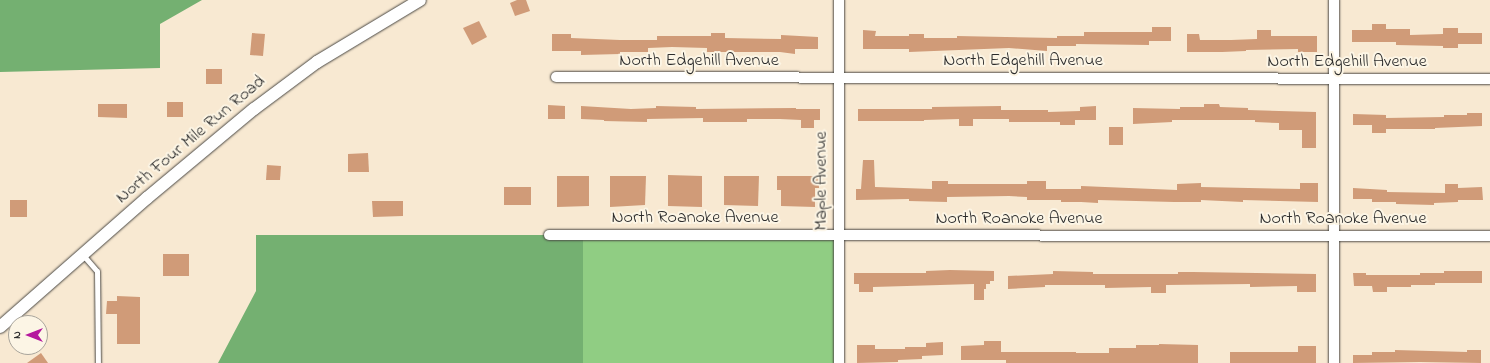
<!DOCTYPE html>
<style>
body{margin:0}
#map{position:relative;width:1490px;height:363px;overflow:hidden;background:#f8e9d2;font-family:"Indie Flower",sans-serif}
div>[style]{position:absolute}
.green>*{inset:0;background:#90cd83}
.forest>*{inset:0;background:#74b071}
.building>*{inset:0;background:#d09b78}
.roads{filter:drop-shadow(0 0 1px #4a4844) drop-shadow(0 0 1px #4a4844)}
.service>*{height:5px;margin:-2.5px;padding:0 2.5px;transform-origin:2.5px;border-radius:2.5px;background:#fff}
.minor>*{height:10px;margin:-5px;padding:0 5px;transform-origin:5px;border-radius:5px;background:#fff}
.tertiary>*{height:12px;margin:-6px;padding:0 6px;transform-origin:6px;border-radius:6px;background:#fff}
span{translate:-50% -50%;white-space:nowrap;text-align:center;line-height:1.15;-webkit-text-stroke:4px #fcf5e5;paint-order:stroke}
.street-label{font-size:18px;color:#2b2b2b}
.north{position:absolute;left:8px;top:315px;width:40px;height:40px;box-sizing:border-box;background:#fcf5e5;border:1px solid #a8a49b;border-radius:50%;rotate:270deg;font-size:11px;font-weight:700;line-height:16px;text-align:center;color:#2b2b2b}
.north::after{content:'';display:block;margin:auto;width:14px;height:18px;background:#b5179e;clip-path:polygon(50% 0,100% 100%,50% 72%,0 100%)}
</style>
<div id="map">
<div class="green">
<div style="clip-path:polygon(583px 235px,839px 235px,839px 363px,583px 363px)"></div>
</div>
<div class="forest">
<div style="clip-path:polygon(0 0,202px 0,160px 24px,160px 68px,0 72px)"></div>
<div style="clip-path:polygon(256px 235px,583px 235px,583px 363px,218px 363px,256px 291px)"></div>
</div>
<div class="building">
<div style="clip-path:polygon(517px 0,526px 0,530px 11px,515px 16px,510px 3px)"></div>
<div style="clip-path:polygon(479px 21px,487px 37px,472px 45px,463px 28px)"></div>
<div style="clip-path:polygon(1372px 24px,1386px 24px,1386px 29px,1410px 29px,1410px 35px,1443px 34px,1443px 28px,1458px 28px,1458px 33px,1482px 33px,1482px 44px,1458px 44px,1458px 48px,1443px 48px,1443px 46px,1396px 45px,1396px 42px,1352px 42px,1352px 30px,1372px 30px)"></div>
<div style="clip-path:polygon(1152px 27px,1171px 27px,1171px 41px,1149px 41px,1149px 45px,1076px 44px,1076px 46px,1047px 46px,1047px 51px,1009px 48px,909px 52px,909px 49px,863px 49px,863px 30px,876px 31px,875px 36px,909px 36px,909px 34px,924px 34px,924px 38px,957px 38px,957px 36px,1057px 38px,1057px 36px,1084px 36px,1084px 32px,1152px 32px)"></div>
<div style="clip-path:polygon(1257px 30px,1271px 30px,1271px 36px,1317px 36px,1317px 52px,1298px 52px,1298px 49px,1246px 50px,1246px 51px,1222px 52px,1187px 52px,1187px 34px,1199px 34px,1200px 40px,1231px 40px,1257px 39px)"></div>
<div style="clip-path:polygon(252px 33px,265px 34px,263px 56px,250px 55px)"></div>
<div style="clip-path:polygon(711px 33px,725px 33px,725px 38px,781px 39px,781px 35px,818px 37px,818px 49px,795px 49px,795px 54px,780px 52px,707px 52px,707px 48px,672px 47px,648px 48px,648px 52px,620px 52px,620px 54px,581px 55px,581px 51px,552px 51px,552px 34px,571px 34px,571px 38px,620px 40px,657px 40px,657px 36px,711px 36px)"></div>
<div style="clip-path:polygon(206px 69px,222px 69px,222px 84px,206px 84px)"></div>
<div style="clip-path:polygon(167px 102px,183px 102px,183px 117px,167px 117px)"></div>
<div style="clip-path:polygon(98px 104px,127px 104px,127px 118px,98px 117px)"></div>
<div style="clip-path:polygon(1204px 104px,1219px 104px,1220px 107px,1248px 108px,1248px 110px,1316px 112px,1316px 148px,1302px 148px,1302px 130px,1279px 130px,1279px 123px,1255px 122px,1255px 120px,1172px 120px,1172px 122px,1133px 124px,1133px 108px,1180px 109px,1180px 107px,1204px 107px)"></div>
<div style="clip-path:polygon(548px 105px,565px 106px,565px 119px,548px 119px)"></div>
<div style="clip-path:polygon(581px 106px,631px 109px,656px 108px,656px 106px,696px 107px,696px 109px,796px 108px,796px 109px,820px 109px,820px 120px,814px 120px,814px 128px,801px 128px,801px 120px,780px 119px,747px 119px,747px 122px,703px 122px,703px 118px,647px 119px,647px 122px,604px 121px,604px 120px,581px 119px)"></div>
<div style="clip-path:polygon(1001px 106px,1001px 110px,1048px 110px,1048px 112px,1080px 111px,1080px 107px,1096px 106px,1096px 120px,1075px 120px,1075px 125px,1060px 125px,1060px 122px,1009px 122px,1009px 119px,973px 119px,973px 126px,959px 126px,959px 119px,924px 120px,924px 121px,858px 121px,858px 109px,932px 109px,932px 107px)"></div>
<div style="clip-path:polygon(1467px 113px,1482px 113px,1482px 126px,1435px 128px,1435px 129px,1386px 129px,1386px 133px,1372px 133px,1372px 125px,1353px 125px,1353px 114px,1386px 115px,1386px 118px,1444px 117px,1444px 115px,1467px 115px)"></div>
<div style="clip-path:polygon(1109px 127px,1123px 127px,1123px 145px,1109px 145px)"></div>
<div style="clip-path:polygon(368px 153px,369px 172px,348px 172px,348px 154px)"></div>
<div style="clip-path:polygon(863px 160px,874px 160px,875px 187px,932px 189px,932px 181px,948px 181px,948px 184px,1027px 184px,1027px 181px,1046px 181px,1046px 189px,1081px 189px,1081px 186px,1177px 190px,1177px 184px,1201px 183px,1201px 187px,1300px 189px,1300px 183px,1318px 183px,1318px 202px,1243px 200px,1243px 202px,1201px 200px,1201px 202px,1174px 202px,1098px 200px,1098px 203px,1081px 202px,1061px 202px,1061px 200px,1027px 200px,1027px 197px,1009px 196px,947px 197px,947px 202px,909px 201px,909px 199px,856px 200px,856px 189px,861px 189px)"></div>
<div style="clip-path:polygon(267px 165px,281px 166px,280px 180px,266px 180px)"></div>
<div style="clip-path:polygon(668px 175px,702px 176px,702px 207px,668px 206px)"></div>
<div style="clip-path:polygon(557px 176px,589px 176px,589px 206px,557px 207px)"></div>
<div style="clip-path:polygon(610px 176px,646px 176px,645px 205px,610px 207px)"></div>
<div style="clip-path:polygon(724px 176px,759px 176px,758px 206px,724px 205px)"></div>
<div style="clip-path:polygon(777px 176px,819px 176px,819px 188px,815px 188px,815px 207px,781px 206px,781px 190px,777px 190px)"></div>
<div style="clip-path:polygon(1445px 184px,1458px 184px,1458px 188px,1482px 187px,1483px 200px,1458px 200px,1458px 202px,1434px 203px,1434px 205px,1396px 204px,1396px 202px,1372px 202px,1372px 199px,1353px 199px,1353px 188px,1387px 190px,1387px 192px,1445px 193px)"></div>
<div style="clip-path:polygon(504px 187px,531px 187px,531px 205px,504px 205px)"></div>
<div style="clip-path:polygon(10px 200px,27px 200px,27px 217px,10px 217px)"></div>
<div style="clip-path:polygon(372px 201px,403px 201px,403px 216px,373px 217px)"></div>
<div style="clip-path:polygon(163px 254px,189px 254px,189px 276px,163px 276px)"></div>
<div style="clip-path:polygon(950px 270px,994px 271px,994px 281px,990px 281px,990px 284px,986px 284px,986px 289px,984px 289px,984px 300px,974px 300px,974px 284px,873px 287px,873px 292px,859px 292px,859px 284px,854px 284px,854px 273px,926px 273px,926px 271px)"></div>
<div style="clip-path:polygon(1053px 271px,1093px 272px,1093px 274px,1178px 274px,1178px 272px,1193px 272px,1316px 274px,1316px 292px,1297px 292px,1297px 286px,1250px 287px,1250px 284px,1166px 285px,1166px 293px,1151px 293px,1151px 287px,1105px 288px,1105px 285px,1045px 285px,1045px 287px,1008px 289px,1008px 276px,1053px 274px)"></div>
<div style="clip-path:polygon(1444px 271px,1482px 271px,1482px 283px,1435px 283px,1435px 285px,1411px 285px,1411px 287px,1387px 287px,1387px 292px,1373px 292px,1372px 286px,1354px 286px,1353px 273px,1366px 273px,1366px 275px,1420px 275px,1420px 273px,1444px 273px)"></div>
<div style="clip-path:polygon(117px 296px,140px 297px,140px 344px,117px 344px,117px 314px,106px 314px,107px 301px,117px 301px)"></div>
<div style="clip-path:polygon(984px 341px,1001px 341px,1001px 352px,1076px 352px,1076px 353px,1109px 353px,1109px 348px,1136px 348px,1136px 345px,1159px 345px,1159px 344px,1198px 345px,1198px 363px,1006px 363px,1006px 360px,961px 360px,961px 346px,984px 345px)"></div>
<div style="clip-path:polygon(943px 342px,943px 355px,922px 356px,922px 359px,898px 360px,898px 362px,857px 363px,857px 345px,875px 345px,875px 349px,905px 349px,905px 347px,926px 347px,926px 343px)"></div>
<div style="clip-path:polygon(1298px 346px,1316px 346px,1316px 363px,1230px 363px,1230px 352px,1298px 352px)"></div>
<div style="clip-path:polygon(1395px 350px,1467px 352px,1467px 350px,1481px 350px,1481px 363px,1420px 362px,1353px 363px,1353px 355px,1372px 355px,1372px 352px,1395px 352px)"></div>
<div style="clip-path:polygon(41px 353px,48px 363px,27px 363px)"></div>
</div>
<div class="roads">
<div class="service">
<div style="left:83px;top:255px;width:21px;rotate:49deg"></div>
<div style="left:97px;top:271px;width:92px;rotate:89.4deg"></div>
</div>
<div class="minor">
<div style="left:556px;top:77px;width:934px;rotate:0.12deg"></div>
<div style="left:549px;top:235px;width:941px;rotate:0.06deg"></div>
<div style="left:839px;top:363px;width:363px;rotate:-90deg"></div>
<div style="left:1334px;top:363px;width:363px;rotate:-90deg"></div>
</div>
<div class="tertiary">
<div style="left:0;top:327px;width:196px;rotate:-41.3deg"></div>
<div style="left:147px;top:198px;width:139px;rotate:-39.8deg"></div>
<div style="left:254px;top:109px;width:79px;rotate:-36.7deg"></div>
<div style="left:317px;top:62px;width:120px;rotate:-31deg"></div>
</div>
</div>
<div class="street-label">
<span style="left:699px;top:61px">North Edgehill Avenue</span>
<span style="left:1023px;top:61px">North Edgehill Avenue</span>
<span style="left:1347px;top:62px">North Edgehill Avenue</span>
<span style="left:191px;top:140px;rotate:-40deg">North Four Mile Run Road</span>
<span style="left:822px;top:181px;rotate:-90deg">Maple Avenue</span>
<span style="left:695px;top:218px">North Roanoke Avenue</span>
<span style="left:1019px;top:219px">North Roanoke Avenue</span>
<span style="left:1343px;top:219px">North Roanoke Avenue</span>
</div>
<div class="north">N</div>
</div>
